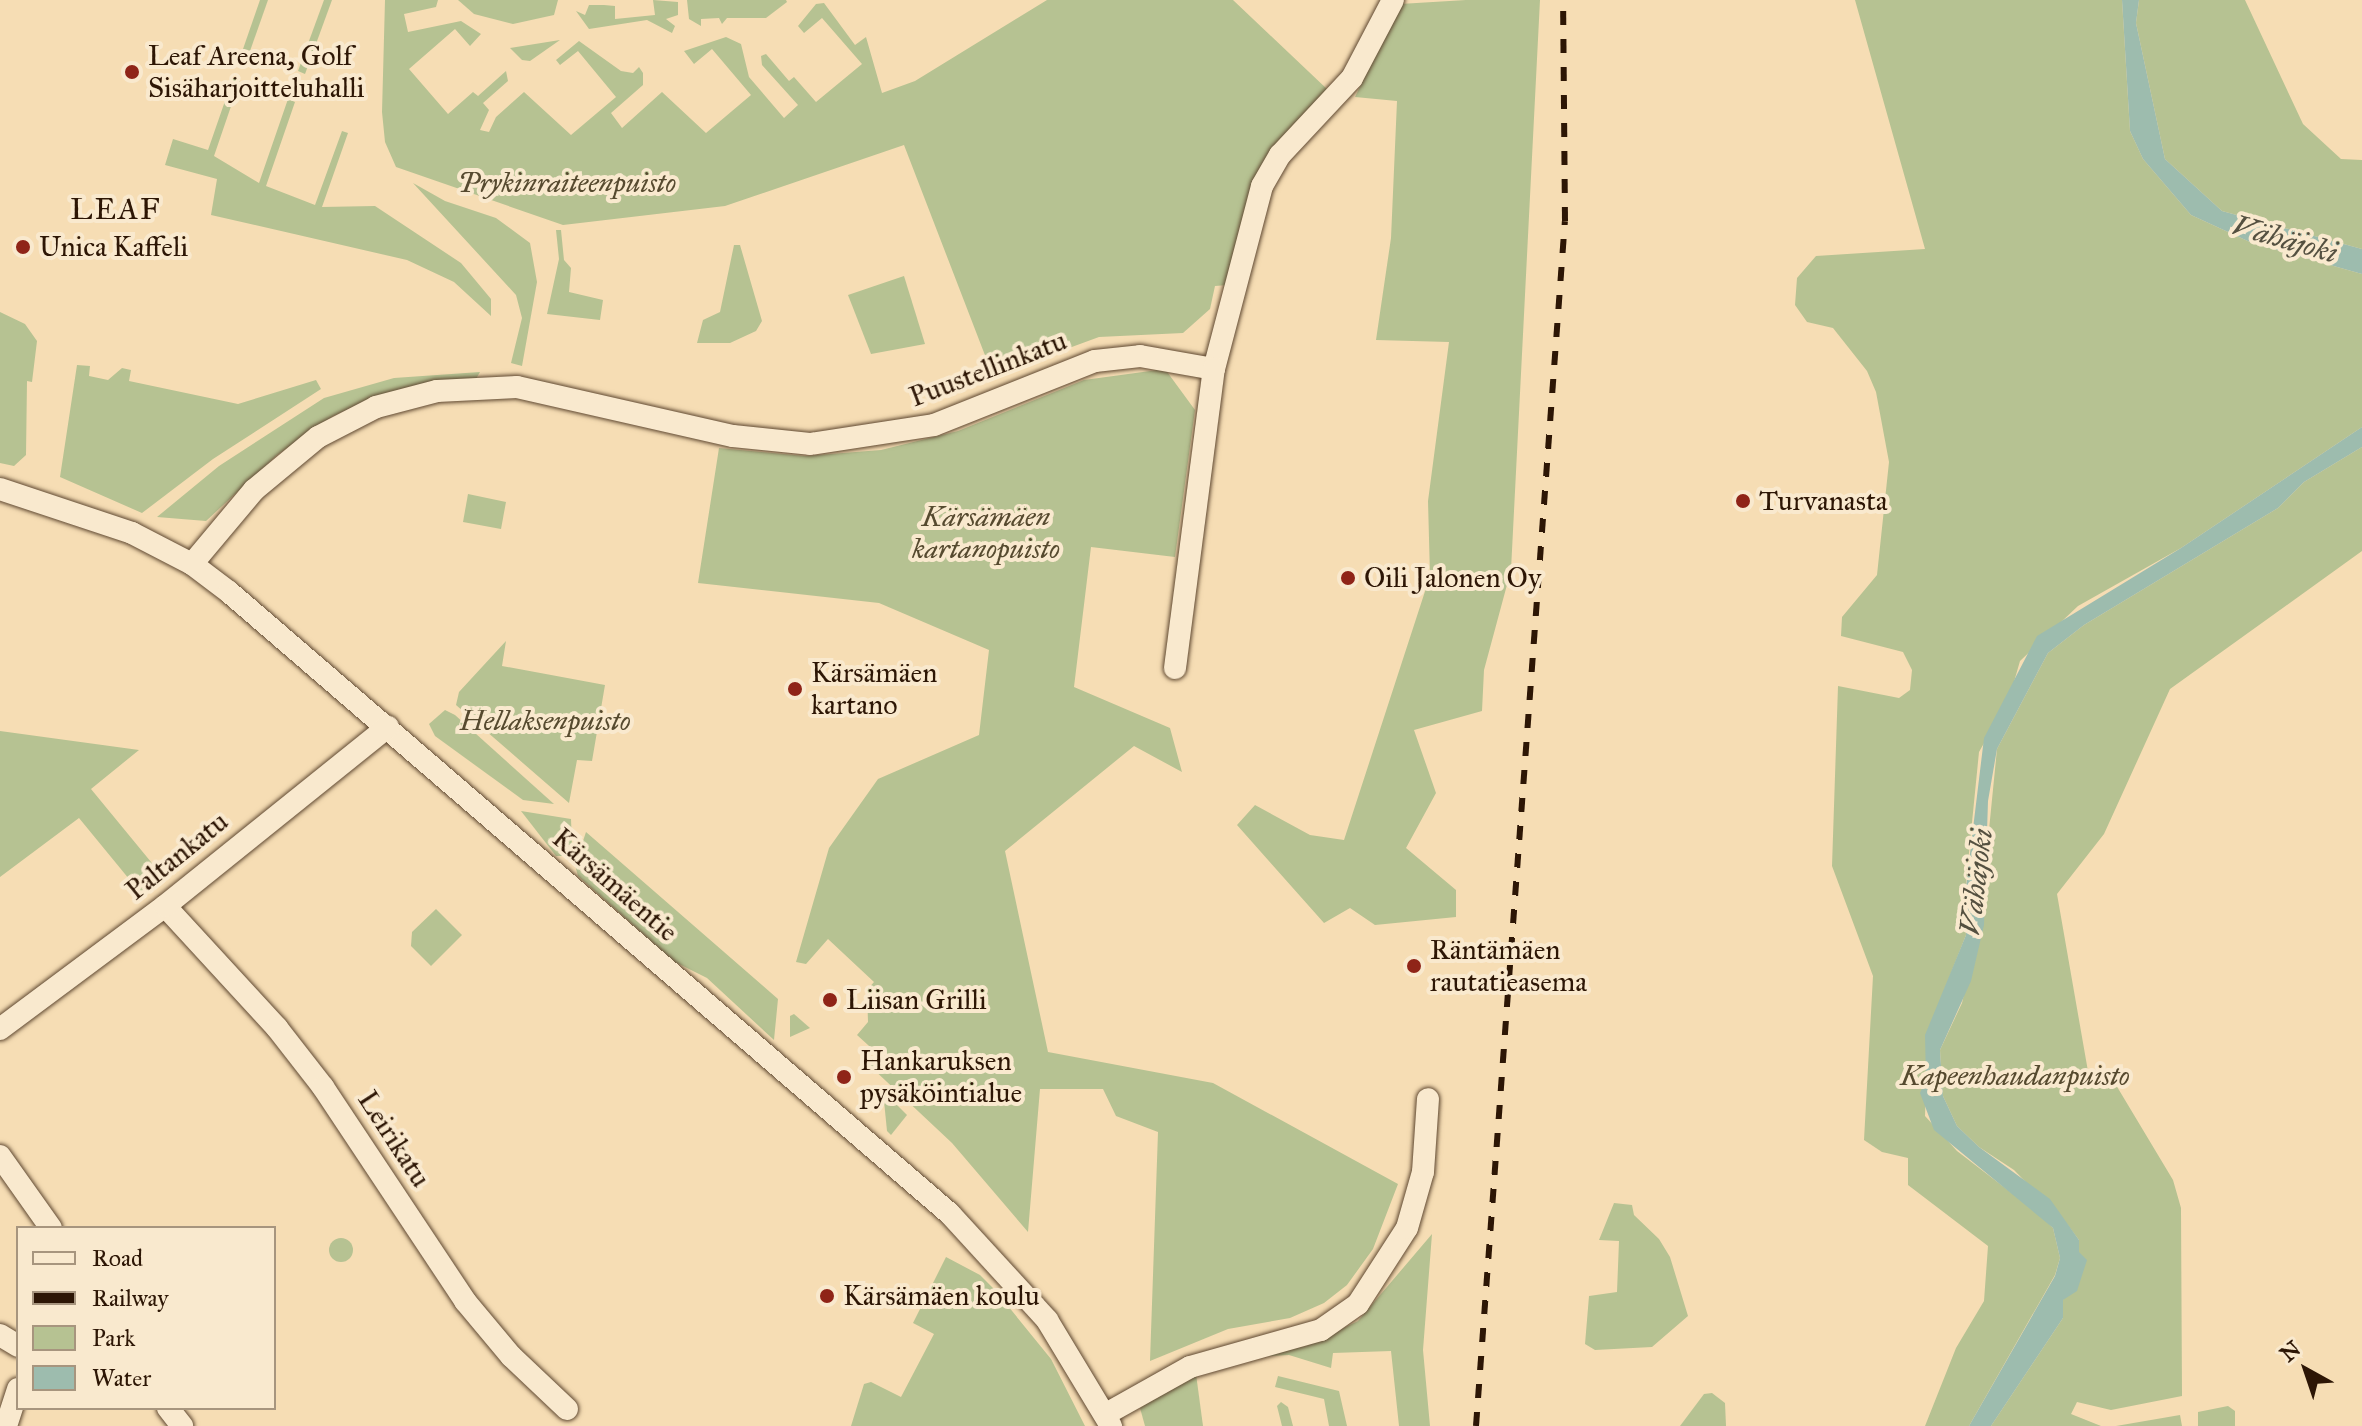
<!DOCTYPE html>
<meta charset="utf-8">
<style>
body{margin:0}
#map{position:relative;width:2362px;height:1426px;overflow:hidden;background:#f6ddb4;font-family:"IM FELL Great Primer",serif}
div>[style]{position:absolute}
.green>*{inset:0;background:#b6c292}
.round{border-radius:50%}
.water>*{inset:0;background:#9dbcae}
.roads{filter:drop-shadow(0 0 2px #5f4831) drop-shadow(0 0 2px #5f4831)}
.minor>*{height:22px;margin:-11px;padding:0 11px;transform-origin:11px;border-radius:11px;background:#f9e9ce}
.rail>*{height:6px;margin-top:-3px;transform-origin:0;background:repeating-linear-gradient(90deg,#2d1605 0 14px,transparent 0 28px)}
.dots>*{width:22px;height:22px;translate:-50% -50%;box-sizing:border-box;border:4px solid #f9e9ce;border-radius:50%}
span{translate:-50% -50%;white-space:nowrap;text-align:center;line-height:1.15;-webkit-text-stroke:8px #f9e9ce;paint-order:stroke}
.poi-label{font-size:28px;color:#2d1605}
.left{translate:0 -50%;text-align:left}
.park-label{font-size:28px;color:#564a2f;font-style:italic}
.street-label{font-size:28px;color:#2d1605}
.neighbourhood-label{font-size:30px;color:#2d1605;letter-spacing:2px}
.water-label{font-size:30px;color:#545040;font-style:italic}
.legend{position:absolute;left:16px;top:1226px;width:260px;height:184px;box-sizing:border-box;background:#f9e9ce;border:2px solid #a7957e;margin:0;padding:10px 14px;list-style:none;font-size:24px;color:#2d1605}
.legend li{display:flex;align-items:center;gap:16px;height:40px}
.legend b{width:40px;border:2px solid #a7957e}
.north{position:absolute;left:2266px;top:1330px;width:80px;height:80px;-webkit-text-stroke:6px #f9e9ce;paint-order:stroke;rotate:320deg;font-size:22px;font-weight:700;line-height:32px;text-align:center;color:#2d1605}
.north::after{content:'';display:block;margin:auto;width:28px;height:36px;background:#2d1605;clip-path:polygon(50% 0,100% 100%,50% 72%,0 100%)}
</style>
<div id="map">
<div class="green">
<div style="clip-path:polygon(260px 0,268px 0,250px 51px,243px 49px)"></div>
<div style="clip-path:polygon(324px 0,332px 0,305px 74px,298px 71px)"></div>
<div style="clip-path:polygon(385px 0,438px 0,436px 7px,404px 14px,408px 32px,461px 21px,481px 34px,470px 46px,455px 29px,409px 69px,448px 114px,473px 92px,478px 96px,506px 71px,508px 81px,483px 103px,489px 110px,480px 130px,489px 132px,496px 117px,524px 92px,571px 135px,616px 97px,578px 51px,560px 65px,556px 60px,579px 41px,621px 71px,633px 73px,639px 67px,643px 73px,643px 85px,611px 113px,622px 128px,662px 92px,706px 133px,751px 95px,712px 49px,694px 64px,684px 51px,726px 37px,741px 44px,749px 77px,784px 118px,798px 105px,762px 65px,761px 56px,766px 54px,789px 81px,794px 77px,816px 102px,862px 64px,822px 18px,804px 33px,798px 26px,816px 4px,824px 3px,855px 45px,866px 37px,882px 93px,915px 81px,1047px 0,1233px 0,1328px 90px,1293px 131px,1228px 285px,1215px 286px,1210px 309px,1183px 333px,1099px 337px,993px 376px,904px 145px,725px 206px,563px 225px,396px 167px,385px 142px,382px 112px)"></div>
<div style="clip-path:polygon(458px 0,558px 0,554px 15px,513px 24px,474px 14px)"></div>
<div style="clip-path:polygon(653px 0,678px 2px,678px 15px,666px 19px,675px 26px,672px 33px,647px 20px,589px 29px,576px 11px,585px 15px,589px 5px,604px 5px,615px 6px,615px 19px,655px 15px)"></div>
<div style="clip-path:polygon(687px 0,786px 0,787px 2px,766px 18px,727px 18px,722px 24px,719px 18px,701px 19px,701px 26px,689px 19px)"></div>
<div style="clip-path:polygon(1466px 0,1540px 0,1511px 570px,1484px 670px,1482px 711px,1414px 730px,1436px 793px,1406px 848px,1456px 890px,1456px 917px,1375px 925px,1350px 908px,1324px 923px,1237px 825px,1255px 805px,1310px 835px,1344px 840px,1430px 576px,1428px 501px,1449px 342px,1376px 340px,1391px 238px,1397px 101px,1355px 97px,1400px 4px)"></div>
<div style="clip-path:polygon(1855px 0,2122px 0,2130px 131px,2143px 159px,2191px 215px,2252px 243px,2362px 274px,2362px 427px,2181px 548px,2078px 606px,2020px 661px,2009px 699px,1979px 752px,1964px 903px,1966px 935px,1928px 1031px,1925px 1116px,1957px 1151px,2039px 1214px,2053px 1228px,2060px 1258px,2055px 1275px,1969px 1426px,1925px 1426px,1956px 1348px,1984px 1301px,1988px 1246px,1908px 1185px,1908px 1158px,1882px 1152px,1864px 1140px,1873px 976px,1832px 866px,1838px 686px,1899px 698px,1910px 690px,1912px 670px,1903px 652px,1841px 636px,1842px 617px,1877px 575px,1889px 462px,1876px 392px,1867px 371px,1833px 328px,1807px 322px,1795px 305px,1797px 278px,1816px 256px,1925px 249px)"></div>
<div style="clip-path:polygon(2139px 0,2245px 0,2303px 124px,2341px 159px,2362px 160px,2362px 249px,2222px 211px,2165px 159px,2136px 23px)"></div>
<div style="clip-path:polygon(560px 40px,530px 61px,522px 60px,510px 48px)"></div>
<div style="clip-path:polygon(233px 78px,240px 80px,214px 156px,259px 183px,288px 99px,295px 102px,266px 186px,315px 205px,342px 131px,348px 133px,322px 207px,375px 206px,461px 263px,491px 299px,491px 316px,454px 282px,407px 260px,211px 215px,217px 179px,165px 165px,173px 139px,208px 150px)"></div>
<div style="clip-path:polygon(413px 183px,445px 201px,496px 218px,530px 243px,537px 282px,522px 366px,511px 363px,522px 318px,516px 295px)"></div>
<div style="clip-path:polygon(556px 230px,561px 230px,564px 260px,571px 268px,569px 292px,603px 300px,600px 320px,547px 314px,559px 259px)"></div>
<div style="clip-path:polygon(734px 245px,740px 245px,762px 321px,756px 331px,730px 343px,697px 343px,703px 320px,720px 312px)"></div>
<div style="clip-path:polygon(904px 276px,925px 344px,871px 354px,848px 295px)"></div>
<div style="clip-path:polygon(0 312px,25px 324px,37px 341px,32px 382px,27px 381px,26px 455px,14px 466px,0 463px)"></div>
<div style="clip-path:polygon(77px 365px,90px 366px,89px 376px,108px 380px,122px 368px,131px 370px,129px 381px,238px 404px,316px 380px,321px 389px,213px 459px,142px 513px,60px 477px)"></div>
<div style="clip-path:polygon(1165px 369px,1195px 410px,1175px 557px,1091px 547px,1074px 687px,1170px 728px,1182px 772px,1134px 746px,1005px 851px,1048px 1052px,1213px 1083px,1398px 1184px,1373px 1249px,1347px 1285px,1324px 1303px,1290px 1318px,1228px 1329px,1150px 1361px,1158px 1132px,1116px 1116px,1103px 1089px,1040px 1089px,1028px 1232px,952px 1143px,870px 1066px,879px 1055px,857px 1035px,868px 1022px,867px 990px,874px 982px,828px 939px,806px 964px,796px 962px,829px 848px,878px 779px,979px 735px,989px 650px,879px 603px,698px 583px,719px 448px,805px 456px,881px 450px,958px 431px,1084px 380px)"></div>
<div style="clip-path:polygon(480px 372px,476px 379px,362px 403px,333px 416px,277px 455px,206px 521px,157px 517px,219px 466px,324px 398px,394px 378px)"></div>
<div style="clip-path:polygon(2362px 447px,2362px 551px,2170px 689px,2104px 834px,2057px 894px,2089px 1077px,2106px 1073px,2113px 1080px,2173px 1180px,2181px 1208px,2182px 1396px,2111px 1410px,2077px 1402px,2071px 1414px,2101px 1426px,1991px 1426px,2063px 1318px,2063px 1300px,2079px 1252px,2079px 1240px,2067px 1224px,2014px 1170px,1979px 1147px,1957px 1126px,1943px 1096px,1940px 1050px,1962px 1003px,1979px 931px,1997px 749px,2048px 653px,2084px 625px,2278px 508px,2304px 482px)"></div>
<div style="clip-path:polygon(468px 494px,506px 502px,501px 529px,463px 522px)"></div>
<div style="clip-path:polygon(506px 641px,502px 666px,605px 685px,592px 761px,577px 760px,569px 803px,456px 705px,459px 692px)"></div>
<div style="clip-path:polygon(445px 710px,455px 715px,554px 804px,523px 800px,435px 736px,429px 724px)"></div>
<div style="clip-path:polygon(0 731px,139px 750px,91px 789px,165px 879px,143px 896px,79px 818px,0 877px)"></div>
<div style="clip-path:polygon(521px 811px,571px 819px,572px 846px,565px 856px,556px 856px)"></div>
<div style="clip-path:polygon(586px 832px,778px 999px,774px 1040px,707px 978px,675px 962px,578px 876px,575px 865px)"></div>
<div style="clip-path:polygon(436px 909px,462px 935px,431px 966px,411px 946px,412px 932px)"></div>
<div style="clip-path:polygon(794px 1014px,810px 1028px,790px 1037px,790px 1016px)"></div>
<div style="clip-path:polygon(883px 1091px,907px 1115px,891px 1135px,887px 1131px)"></div>
<div style="clip-path:polygon(1614px 1203px,1632px 1205px,1634px 1215px,1659px 1239px,1670px 1257px,1688px 1316px,1652px 1347px,1595px 1350px,1585px 1344px,1589px 1296px,1617px 1292px,1619px 1241px,1599px 1240px)"></div>
<div style="clip-path:polygon(1432px 1234px,1423px 1350px,1430px 1426px,1399px 1426px,1391px 1351px,1333px 1353px,1331px 1368px,1289px 1355px,1253px 1357px,1306px 1346px,1358px 1321px)"></div>
<div class="round" style="left:329px;top:1238px;width:24px;height:24px"></div>
<div style="clip-path:polygon(946px 1257px,980px 1275px,995px 1290px,1051px 1359px,1085px 1426px,851px 1426px,864px 1384px,871px 1382px,901px 1397px,934px 1334px,913px 1323px)"></div>
<div style="clip-path:polygon(1196px 1374px,1203px 1426px,1145px 1426px,1140px 1408px)"></div>
<div style="clip-path:polygon(1278px 1376px,1339px 1391px,1347px 1426px,1329px 1426px,1324px 1399px,1275px 1387px)"></div>
<div style="clip-path:polygon(1712px 1393px,1725px 1403px,1726px 1426px,1680px 1426px,1704px 1394px)"></div>
<div style="clip-path:polygon(1281px 1402px,1288px 1407px,1293px 1426px,1282px 1426px,1277px 1406px)"></div>
<div style="clip-path:polygon(2228px 1406px,2235px 1411px,2235px 1426px,2198px 1426px,2198px 1412px)"></div>
<div style="clip-path:polygon(2180px 1415px,2182px 1426px,2116px 1426px)"></div>
</div>
<div class="water">
<div style="clip-path:polygon(2122px 0,2139px 0,2136px 23px,2165px 159px,2222px 211px,2362px 249px,2362px 274px,2252px 243px,2191px 215px,2143px 159px,2130px 131px)"></div>
<div style="clip-path:polygon(2362px 427px,2362px 447px,2304px 482px,2278px 508px,2084px 625px,2048px 653px,1997px 749px,1988px 801px,1984px 925px,1971px 981px,1940px 1050px,1943px 1096px,1957px 1126px,1979px 1147px,2050px 1199px,2079px 1240px,2079px 1252px,2087px 1260px,2077px 1291px,2063px 1300px,2063px 1318px,1991px 1426px,1969px 1426px,2055px 1276px,2060px 1258px,2053px 1228px,1934px 1130px,1920px 1093px,1926px 1080px,1925px 1035px,1966px 935px,1964px 903px,1984px 738px,2037px 636px,2181px 548px)"></div>
</div>
<div class="roads">
<div class="minor">
<div style="left:0;top:489px;width:139px;rotate:18.4deg"></div>
<div style="left:132px;top:533px;width:68px;rotate:27.3deg"></div>
<div style="left:192px;top:564px;width:46px;rotate:37.1deg"></div>
<div style="left:229px;top:592px;width:952px;rotate:40.78deg"></div>
<div style="left:950px;top:1214px;width:144px;rotate:47.5deg"></div>
<div style="left:1047px;top:1320px;width:124px;rotate:58.9deg"></div>
<div style="left:192px;top:564px;width:97px;rotate:-50deg"></div>
<div style="left:254px;top:490px;width:83px;rotate:-39.6deg"></div>
<div style="left:318px;top:437px;width:65px;rotate:-27.3deg"></div>
<div style="left:376px;top:407px;width:63px;rotate:-14.7deg"></div>
<div style="left:437px;top:391px;width:80px;rotate:-2.9deg"></div>
<div style="left:517px;top:387px;width:221px;rotate:12.8deg"></div>
<div style="left:733px;top:436px;width:77px;rotate:5.9deg"></div>
<div style="left:810px;top:444px;width:125px;rotate:-8.7deg"></div>
<div style="left:934px;top:425px;width:173px;rotate:-21.7deg"></div>
<div style="left:1095px;top:361px;width:45px;rotate:-6.3deg"></div>
<div style="left:1140px;top:356px;width:75px;rotate:10deg"></div>
<div style="left:1214px;top:369px;width:189px;rotate:-75.3deg"></div>
<div style="left:1262px;top:186px;width:36px;rotate:-60deg"></div>
<div style="left:1280px;top:155px;width:105px;rotate:-46.9deg"></div>
<div style="left:1352px;top:78px;width:88px;rotate:-62.3deg"></div>
<div style="left:1175px;top:668px;width:302px;rotate:-82.6deg"></div>
<div style="left:165px;top:906px;width:166px;rotate:47.4deg"></div>
<div style="left:277px;top:1028px;width:75px;rotate:52.1deg"></div>
<div style="left:323px;top:1087px;width:257px;rotate:56.4deg"></div>
<div style="left:465px;top:1301px;width:72px;rotate:50.1deg"></div>
<div style="left:511px;top:1356px;width:77px;rotate:43.4deg"></div>
<div style="left:0;top:1029px;width:206px;rotate:-36.7deg"></div>
<div style="left:165px;top:906px;width:286px;rotate:-38.8deg"></div>
<div style="left:0;top:1156px;width:88px;rotate:54.7deg"></div>
<div style="left:0;top:1335px;width:21px;rotate:31deg"></div>
<div style="left:168px;top:1408px;width:23px;rotate:52deg"></div>
<div style="left:1106px;top:1414px;width:96px;rotate:-29.2deg"></div>
<div style="left:1190px;top:1367px;width:136px;rotate:-15.8deg"></div>
<div style="left:1321px;top:1330px;width:45px;rotate:-35.1deg"></div>
<div style="left:1358px;top:1304px;width:90px;rotate:-57.2deg"></div>
<div style="left:1407px;top:1228px;width:58px;rotate:-74.1deg"></div>
<div style="left:1423px;top:1172px;width:73px;rotate:-86.1deg"></div>
<div style="left:6px;top:1426px;width:39px;rotate:-72deg"></div>
</div>
</div>
<div class="rail">
<div style="left:1476px;top:1426px;width:1208px;rotate:-85.78deg"></div>
<div style="left:1565px;top:221px;width:221px;rotate:-90.5deg"></div>
</div>
<div class="dots">
<div style="left:132px;top:72px;background:#8f2418"></div>
<div style="left:23px;top:247px;background:#8f2418"></div>
<div style="left:1743px;top:501px;background:#8f2418"></div>
<div style="left:1348px;top:578px;background:#8f2418"></div>
<div style="left:795px;top:689px;background:#8f2418"></div>
<div style="left:1414px;top:966px;background:#8f2418"></div>
<div style="left:830px;top:1000px;background:#8f2418"></div>
<div style="left:844px;top:1077px;background:#8f2418"></div>
<div style="left:827px;top:1296px;background:#8f2418"></div>
</div>
<div class="poi-label">
<span class="left" style="left:148px;top:72px">Leaf Areena, Golf<br>Sisäharjoitteluhalli</span>
<span class="left" style="left:39px;top:247px">Unica Kaffeli</span>
<span class="left" style="left:1759px;top:501px">Turvanasta</span>
<span class="left" style="left:1364px;top:578px">Oili Jalonen Oy</span>
<span class="left" style="left:811px;top:689px">Kärsämäen<br>kartano</span>
<span class="left" style="left:1430px;top:966px">Räntämäen<br>rautatieasema</span>
<span class="left" style="left:846px;top:1000px">Liisan Grilli</span>
<span class="left" style="left:860px;top:1077px">Hankaruksen<br>pysäköintialue</span>
<span class="left" style="left:843px;top:1296px">Kärsämäen koulu</span>
</div>
<div class="park-label">
<span style="left:567px;top:183px">Prykinraiteenpuisto</span>
<span style="left:986px;top:533px">Kärsämäen<br>kartanopuisto</span>
<span style="left:545px;top:721px">Hellaksenpuisto</span>
<span style="left:2015px;top:1076px">Kapeenhaudanpuisto</span>
</div>
<div class="street-label">
<span style="left:988px;top:369px;rotate:-21deg">Puustellinkatu</span>
<span style="left:177px;top:856px;rotate:-39deg">Paltankatu</span>
<span style="left:615px;top:885px;rotate:41deg">Kärsämäentie</span>
<span style="left:394px;top:1139px;rotate:57deg">Leirikatu</span>
</div>
<div class="neighbourhood-label">
<span style="left:116px;top:209px">LEAF</span>
</div>
<div class="water-label">
<span style="left:2285px;top:239px;rotate:16deg">Vähäjoki</span>
<span style="left:1976px;top:882px;rotate:-83deg">Vähäjoki</span>
</div>
<ul class="legend">
<li><b style="height:10px;background:#f9e9ce"></b>Road</li>
<li><b style="height:10px;background:#2d1605"></b>Railway</li>
<li><b style="height:22px;background:#b6c292"></b>Park</li>
<li><b style="height:22px;background:#9dbcae"></b>Water</li>
</ul>
<div class="north">N</div>
</div>
